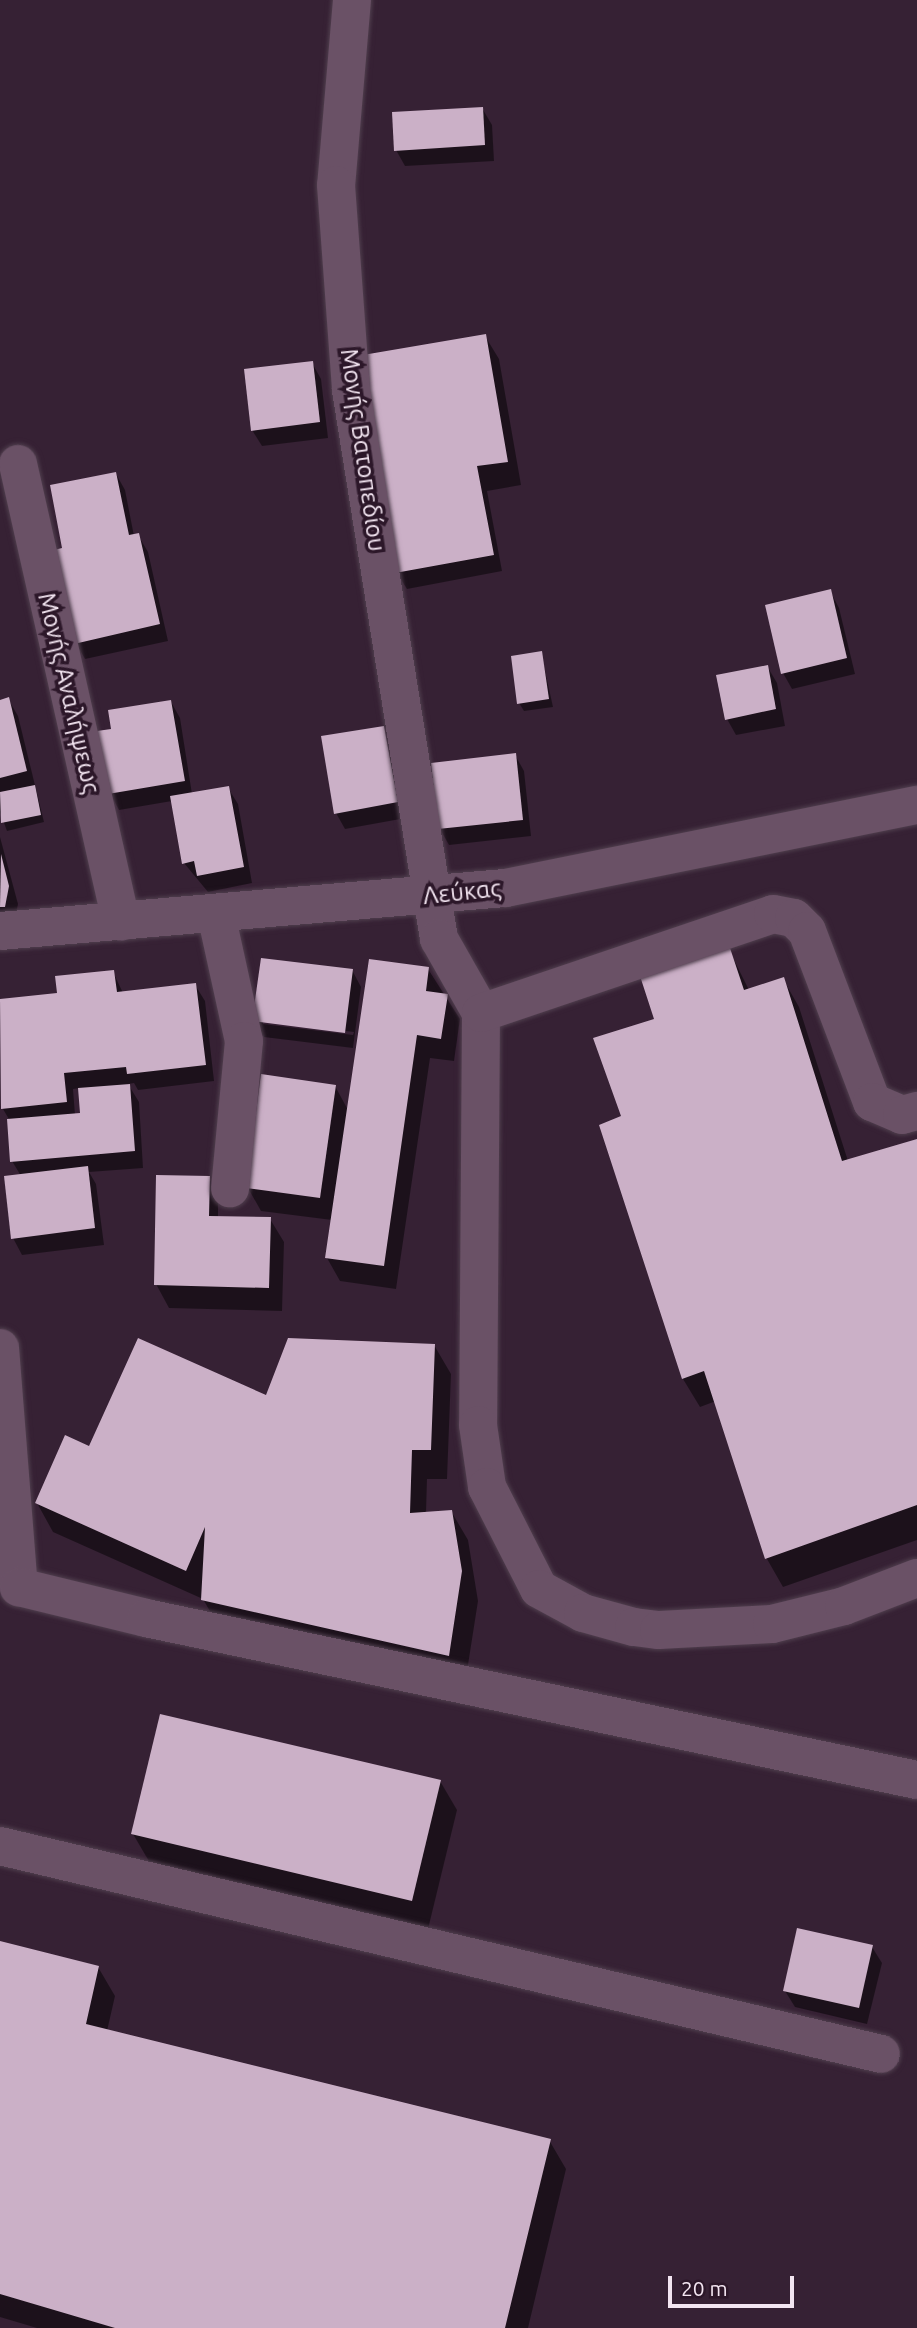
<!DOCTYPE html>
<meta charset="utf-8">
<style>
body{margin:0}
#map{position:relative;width:917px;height:2328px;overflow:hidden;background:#362134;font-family:Ubuntu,sans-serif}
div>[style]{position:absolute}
.shadow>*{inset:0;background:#0007}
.building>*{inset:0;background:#cbb0c7}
.roads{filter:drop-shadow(0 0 2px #503f4e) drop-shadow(0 0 2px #503f4e)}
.minor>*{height:38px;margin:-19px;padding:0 19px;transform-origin:19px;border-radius:19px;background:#6a5166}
span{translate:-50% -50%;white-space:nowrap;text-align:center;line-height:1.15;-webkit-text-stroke:7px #2c1729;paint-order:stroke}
.street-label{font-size:24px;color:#f3e5f1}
.scale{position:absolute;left:668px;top:2276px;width:126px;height:32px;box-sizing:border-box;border:4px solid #f3e5f1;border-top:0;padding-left:9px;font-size:21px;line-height:24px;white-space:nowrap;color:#f3e5f1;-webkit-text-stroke:5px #2c1729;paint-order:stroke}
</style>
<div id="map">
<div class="shadow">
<div style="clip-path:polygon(482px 108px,492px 125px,494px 161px,405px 166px,396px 150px)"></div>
<div style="clip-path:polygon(485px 336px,499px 359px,521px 485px,487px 491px,502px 571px,407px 589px,397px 573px)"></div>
<div style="clip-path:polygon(312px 363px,321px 379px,328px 438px,262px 446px,252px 430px)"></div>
<div style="clip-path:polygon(116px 474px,125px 490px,134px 536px,138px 535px,148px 552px,168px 641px,85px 659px,76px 643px)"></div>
<div style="clip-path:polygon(830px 591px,839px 608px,855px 674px,792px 689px,783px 673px)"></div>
<div style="clip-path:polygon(541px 653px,553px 707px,524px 711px,519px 703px)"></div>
<div style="clip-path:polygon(767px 666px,777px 683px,785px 726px,736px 735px,727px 719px)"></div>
<div style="clip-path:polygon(8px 699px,18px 716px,44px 822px,7px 831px,0 812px,0 701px)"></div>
<div style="clip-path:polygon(171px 702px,180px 718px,192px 794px,228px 788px,238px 804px,252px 883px,208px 892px,184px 863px,172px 801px,119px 810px,110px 793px,113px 730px)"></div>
<div style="clip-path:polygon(383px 728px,406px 818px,345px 829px,336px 813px)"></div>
<div style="clip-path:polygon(515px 755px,524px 771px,531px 836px,449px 845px,440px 829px)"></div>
<div style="clip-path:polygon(0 837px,18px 904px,14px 923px,0 923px)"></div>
<div style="clip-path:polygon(729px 950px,749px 990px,783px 979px,799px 1007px,848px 1161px,917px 1140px,917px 1540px,783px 1587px,767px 1559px,716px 1401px,700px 1407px,683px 1379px,623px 1117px,657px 1020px)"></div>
<div style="clip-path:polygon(428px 969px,460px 1019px,454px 1061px,430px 1058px,396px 1289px,340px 1281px,327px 1258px,332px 1220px,261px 1211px,248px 1188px,335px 1086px,348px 1110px)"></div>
<div style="clip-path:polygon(evenodd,352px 970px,361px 987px,353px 1048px,264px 1037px,254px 1021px,352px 970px,263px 1021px,354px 1032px,353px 1035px,263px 1024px,263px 1021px)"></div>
<div style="clip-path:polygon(evenodd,113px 972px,123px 993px,195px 985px,205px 1001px,214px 1081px,138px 1090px,134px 1083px,128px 1084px,139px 1102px,143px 1168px,89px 1172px,96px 1184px,104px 1245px,22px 1255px,13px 1238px,21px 1176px,12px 1161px,10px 1121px,3px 1109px,0 1001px,59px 995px,113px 972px,80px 1088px,82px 1115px,75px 1115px,73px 1089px,80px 1088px)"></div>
<div style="clip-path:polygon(209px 1178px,218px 1195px,218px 1218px,270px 1219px,284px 1242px,282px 1311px,169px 1308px,156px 1284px)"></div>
<div style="clip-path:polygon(434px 1345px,451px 1374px,447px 1479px,427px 1479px,426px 1513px,451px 1511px,468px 1540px,478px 1601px,465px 1684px,220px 1629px,203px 1599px,53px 1532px,37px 1503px,90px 1448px)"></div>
<div style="clip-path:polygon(440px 1781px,457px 1810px,428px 1929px,150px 1863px,133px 1834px)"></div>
<div style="clip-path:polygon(0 1943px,98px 1967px,115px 1996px,107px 2031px,549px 2140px,566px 2169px,528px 2328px,37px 2328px,0 2317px)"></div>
<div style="clip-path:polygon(872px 1947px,882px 1963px,867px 2024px,795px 2007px,785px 1991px)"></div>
</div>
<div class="building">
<div style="clip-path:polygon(483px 107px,485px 145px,394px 151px,392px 112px)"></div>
<div style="clip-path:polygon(486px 334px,508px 462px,477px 466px,494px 555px,395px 573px,357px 356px)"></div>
<div style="clip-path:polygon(313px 361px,320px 422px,251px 431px,244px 369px)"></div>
<div style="clip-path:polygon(116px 472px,129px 535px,139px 533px,160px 624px,74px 644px,54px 550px,62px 548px,50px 485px)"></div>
<div style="clip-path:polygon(831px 589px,847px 658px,781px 674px,765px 605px)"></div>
<div style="clip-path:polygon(542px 651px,549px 699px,517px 704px,511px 656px)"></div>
<div style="clip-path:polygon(768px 665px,776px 709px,725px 720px,716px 675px)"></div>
<div style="clip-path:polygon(9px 697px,27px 771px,0 778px,0 700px)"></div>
<div style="clip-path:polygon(171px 700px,185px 781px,108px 794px,97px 731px,111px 729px,108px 710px)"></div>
<div style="clip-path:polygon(384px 726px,398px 802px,334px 814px,321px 736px)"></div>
<div style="clip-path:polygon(516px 753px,523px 820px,438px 829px,431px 763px)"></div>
<div style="clip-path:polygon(35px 785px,41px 815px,1px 823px,0 792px)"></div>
<div style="clip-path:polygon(229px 786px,244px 867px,197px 876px,194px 861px,182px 864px,170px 796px)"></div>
<div style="clip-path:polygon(1px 854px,9px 886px,5px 907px,0 907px)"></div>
<div style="clip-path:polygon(730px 948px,744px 990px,784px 977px,842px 1161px,917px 1139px,917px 1505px,765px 1559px,704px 1371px,682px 1379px,599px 1125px,621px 1116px,593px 1038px,654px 1019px,640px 976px)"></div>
<div style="clip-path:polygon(261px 958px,353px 969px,345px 1033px,252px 1021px)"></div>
<div style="clip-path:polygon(369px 959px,429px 967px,426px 991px,448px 994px,441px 1039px,417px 1035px,384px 1266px,325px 1258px)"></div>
<div style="clip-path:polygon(114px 970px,117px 992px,196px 983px,206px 1065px,127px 1074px,126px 1067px,64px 1073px,67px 1102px,1px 1109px,0 999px,57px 993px,55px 976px)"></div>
<div style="clip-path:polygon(261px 1074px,336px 1085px,320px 1198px,246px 1188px)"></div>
<div style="clip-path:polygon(130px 1084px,135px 1151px,10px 1162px,7px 1119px,80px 1113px,78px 1088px)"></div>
<div style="clip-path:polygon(88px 1166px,95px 1228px,11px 1239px,4px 1176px)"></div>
<div style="clip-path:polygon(156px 1175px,210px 1176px,209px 1216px,271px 1217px,269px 1288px,154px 1285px)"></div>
<div style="clip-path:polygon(138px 1338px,266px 1395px,288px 1338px,435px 1344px,431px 1450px,412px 1450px,410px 1513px,452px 1510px,462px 1571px,449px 1656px,201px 1600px,205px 1527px,186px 1571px,35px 1503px,65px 1435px,89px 1446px)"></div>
<div style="clip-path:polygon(160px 1714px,441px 1780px,412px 1901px,131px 1834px)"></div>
<div style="clip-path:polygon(797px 1928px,873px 1945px,859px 2008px,783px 1991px)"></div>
<div style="clip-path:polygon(0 1941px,99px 1966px,86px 2024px,551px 2139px,505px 2328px,115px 2328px,0 2294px)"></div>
</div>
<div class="roads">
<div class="minor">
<div style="left:352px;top:0;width:186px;rotate:94.9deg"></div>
<div style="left:336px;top:185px;width:206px;rotate:85.8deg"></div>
<div style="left:351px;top:390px;width:556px;rotate:80.89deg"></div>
<div style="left:439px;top:939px;width:85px;rotate:60.4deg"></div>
<div style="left:481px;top:1013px;width:412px;rotate:90.4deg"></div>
<div style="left:478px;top:1425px;width:63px;rotate:81.7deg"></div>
<div style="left:487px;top:1487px;width:114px;rotate:63deg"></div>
<div style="left:539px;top:1589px;width:50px;rotate:28.6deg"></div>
<div style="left:583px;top:1613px;width:53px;rotate:15.4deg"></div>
<div style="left:634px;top:1627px;width:25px;rotate:7deg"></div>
<div style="left:659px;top:1630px;width:113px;rotate:-3deg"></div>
<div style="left:772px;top:1624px;width:74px;rotate:-14deg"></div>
<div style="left:844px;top:1606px;width:78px;rotate:-21deg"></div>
<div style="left:18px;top:464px;width:469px;rotate:77.3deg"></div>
<div style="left:216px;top:914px;width:130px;rotate:77.6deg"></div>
<div style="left:244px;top:1041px;width:148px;rotate:95.4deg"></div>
<div style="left:0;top:931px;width:507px;rotate:-4.87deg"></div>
<div style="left:505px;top:888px;width:420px;rotate:-11.4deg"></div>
<div style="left:481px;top:1013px;width:308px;rotate:-18.7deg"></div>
<div style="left:773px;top:914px;width:21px;rotate:11deg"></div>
<div style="left:794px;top:918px;width:18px;rotate:45deg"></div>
<div style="left:807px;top:931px;width:183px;rotate:69.2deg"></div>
<div style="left:872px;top:1102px;width:33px;rotate:23deg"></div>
<div style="left:902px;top:1115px;width:16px;rotate:-15deg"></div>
<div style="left:0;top:1348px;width:240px;rotate:85.5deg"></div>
<div style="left:19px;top:1587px;width:131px;rotate:13.7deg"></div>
<div style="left:146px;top:1618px;width:788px;rotate:11.87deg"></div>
<div style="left:0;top:1846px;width:905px;rotate:13.28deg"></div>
</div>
</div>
<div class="street-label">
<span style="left:363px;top:450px;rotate:82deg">Μονής Βατοπεδίου</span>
<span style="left:69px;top:693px;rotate:77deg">Μονής Αναλήψεως</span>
<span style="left:462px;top:892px;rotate:-6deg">Λεύκας</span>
</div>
<div class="scale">20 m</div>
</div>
